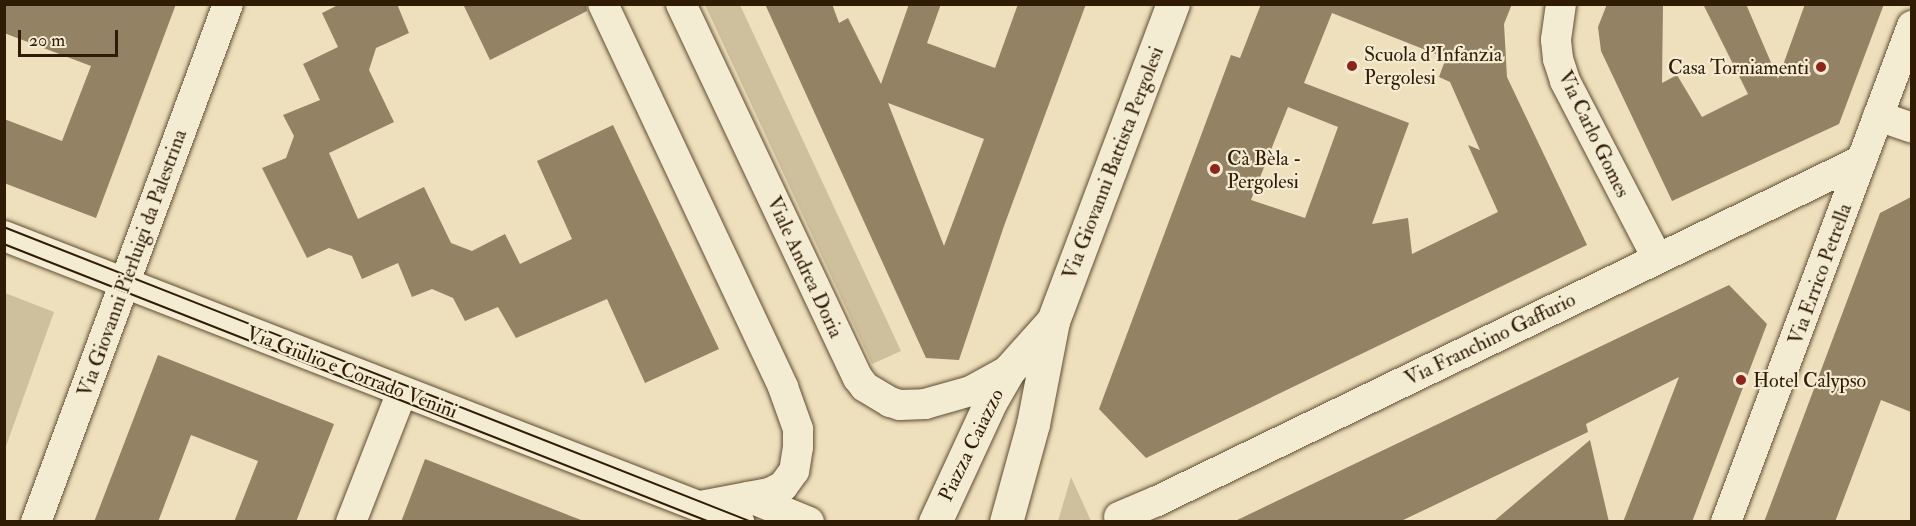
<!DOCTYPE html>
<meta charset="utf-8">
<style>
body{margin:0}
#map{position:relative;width:1916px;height:526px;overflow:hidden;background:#eee0bc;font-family:"IM FELL Double Pica",serif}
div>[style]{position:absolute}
.green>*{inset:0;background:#cebf9d}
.building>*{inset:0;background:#938264}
.roads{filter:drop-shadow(0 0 2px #604d33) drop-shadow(0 0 2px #604d33)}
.minor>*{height:30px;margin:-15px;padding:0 15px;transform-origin:15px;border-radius:15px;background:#f4ebd3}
.secondary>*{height:33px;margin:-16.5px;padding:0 16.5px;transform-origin:16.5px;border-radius:16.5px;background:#f4ebd3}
.tram>*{height:1.5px;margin:-0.75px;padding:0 0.75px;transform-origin:0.75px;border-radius:0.75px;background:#301c05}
.dots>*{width:16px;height:16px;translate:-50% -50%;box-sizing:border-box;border:3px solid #f4ebd3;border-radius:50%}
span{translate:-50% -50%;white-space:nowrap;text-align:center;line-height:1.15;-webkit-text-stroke:4.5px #f4ebd3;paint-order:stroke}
.poi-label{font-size:20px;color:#301c05}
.left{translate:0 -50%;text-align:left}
.right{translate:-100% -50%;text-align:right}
.street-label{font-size:20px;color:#301c05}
.frame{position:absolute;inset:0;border:6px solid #301c05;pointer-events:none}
.scale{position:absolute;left:18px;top:30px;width:100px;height:27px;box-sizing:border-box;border:3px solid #301c05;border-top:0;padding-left:8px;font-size:18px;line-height:21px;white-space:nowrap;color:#301c05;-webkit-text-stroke:4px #f4ebd3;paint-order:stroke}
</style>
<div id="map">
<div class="green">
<div style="clip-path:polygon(705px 5px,740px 5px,901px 351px,872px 364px)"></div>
<div style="clip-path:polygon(5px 293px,54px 312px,5px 449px)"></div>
<div style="clip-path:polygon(1071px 477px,1091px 521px,1058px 521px)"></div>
</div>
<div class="building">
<div style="clip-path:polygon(4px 4px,176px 4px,96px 218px,4px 183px,4px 119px,62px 141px,91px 66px,4px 33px)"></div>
<div style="clip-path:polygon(340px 4px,397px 4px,409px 33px,376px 48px,369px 70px,394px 122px,329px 153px,358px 219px,424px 187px,451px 243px,472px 251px,505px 234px,520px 264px,572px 239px,537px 161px,613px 125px,719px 349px,645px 383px,607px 299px,516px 338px,498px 307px,465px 321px,453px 298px,432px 289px,412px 297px,398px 263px,362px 279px,352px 256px,329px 248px,307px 258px,262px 168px,286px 158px,294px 136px,283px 115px,320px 100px,303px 64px,338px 47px,322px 13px)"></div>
<div style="clip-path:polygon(463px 4px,586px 4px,587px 11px,490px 60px)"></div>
<div style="clip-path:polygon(evenodd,765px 4px,832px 4px,839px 23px,848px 18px,881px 84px,909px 4px,941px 4px,927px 43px,995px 68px,1018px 4px,1086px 4px,1004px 226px,959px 360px,926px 358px,765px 4px,888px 103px,984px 139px,944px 246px,888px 103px)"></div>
<div style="clip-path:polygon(evenodd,1261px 4px,1512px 4px,1504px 24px,1507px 77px,1587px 245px,1146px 458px,1099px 409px,1231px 55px,1240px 58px,1261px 4px,1332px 13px,1446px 58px,1439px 77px,1450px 82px,1480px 150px,1468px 145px,1498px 212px,1412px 254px,1408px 218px,1372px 224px,1409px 123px,1304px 83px,1332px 13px,1261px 4px,1288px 107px,1338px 127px,1305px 218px,1251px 200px,1288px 107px)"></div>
<div style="clip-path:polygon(1607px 4px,1663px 4px,1662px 83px,1677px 75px,1702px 117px,1748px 94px,1703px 4px,1746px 4px,1778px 79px,1805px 4px,1884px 4px,1839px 124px,1672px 201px,1601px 51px,1598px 27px)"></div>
<div style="clip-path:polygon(1911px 197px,1911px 412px,1881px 400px,1835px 522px,1764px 522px,1880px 213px)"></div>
<div style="clip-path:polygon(1729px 285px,1767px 324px,1692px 522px,1623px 522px,1679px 377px,1586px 424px,1588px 432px,1399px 522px,1233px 522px)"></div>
<div style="clip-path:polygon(158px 355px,334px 424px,296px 522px,234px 522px,258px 461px,191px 435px,158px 522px,94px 522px)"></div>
<div style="clip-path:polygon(1590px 440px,1609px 522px,1493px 522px)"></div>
<div style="clip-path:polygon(425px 459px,581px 520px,581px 522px,401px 522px)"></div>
</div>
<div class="roads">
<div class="minor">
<div style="left:603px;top:4px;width:423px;rotate:64.8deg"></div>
<div style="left:783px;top:387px;width:45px;rotate:70.3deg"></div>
<div style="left:798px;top:429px;width:18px;rotate:90deg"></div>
<div style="left:798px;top:447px;width:24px;rotate:99deg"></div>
<div style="left:794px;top:471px;width:19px;rotate:126deg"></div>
<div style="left:783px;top:486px;width:16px;rotate:153deg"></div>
<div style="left:769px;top:493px;width:70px;rotate:169.3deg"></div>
<div style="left:681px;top:4px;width:414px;rotate:64.7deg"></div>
<div style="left:858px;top:378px;width:11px;rotate:52deg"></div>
<div style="left:865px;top:387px;width:29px;rotate:31deg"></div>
<div style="left:890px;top:402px;width:10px;rotate:17deg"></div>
<div style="left:900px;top:405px;width:25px;rotate:-2deg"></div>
<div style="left:925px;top:404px;width:48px;rotate:-15.8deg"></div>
<div style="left:971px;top:391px;width:43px;rotate:-28.9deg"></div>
<div style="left:1561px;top:4px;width:36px;rotate:98deg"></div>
<div style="left:1556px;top:40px;width:19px;rotate:84deg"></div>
<div style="left:1558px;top:59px;width:23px;rotate:72deg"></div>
<div style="left:1565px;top:81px;width:199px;rotate:62.5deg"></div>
<div style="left:1878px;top:116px;width:36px;rotate:19deg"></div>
<div style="left:4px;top:236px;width:789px;rotate:21.26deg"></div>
<div style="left:748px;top:497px;width:66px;rotate:22.3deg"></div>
<div style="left:1119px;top:517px;width:39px;rotate:-23deg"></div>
<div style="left:1155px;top:502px;width:785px;rotate:-25.81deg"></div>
<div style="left:36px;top:522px;width:552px;rotate:-69.66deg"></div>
<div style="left:351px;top:522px;width:140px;rotate:-68.6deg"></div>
<div style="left:1726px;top:522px;width:530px;rotate:-69.44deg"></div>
</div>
<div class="secondary">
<div style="left:935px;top:522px;width:133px;rotate:-65.2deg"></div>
<div style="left:991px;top:401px;width:36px;rotate:-60deg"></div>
<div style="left:1009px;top:370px;width:66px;rotate:-48.1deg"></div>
<div style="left:1006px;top:522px;width:102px;rotate:-74.6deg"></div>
<div style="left:1033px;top:424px;width:105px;rotate:-79deg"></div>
<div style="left:1053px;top:321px;width:339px;rotate:-69.3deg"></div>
</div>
</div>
<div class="tram">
<div style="left:4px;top:227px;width:804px;rotate:21.52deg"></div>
<div style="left:4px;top:244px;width:759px;rotate:21.49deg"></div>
</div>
<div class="dots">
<div style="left:1352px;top:66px;background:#8f2418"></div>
<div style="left:1821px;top:67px;background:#8f2418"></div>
<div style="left:1215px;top:169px;background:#8f2418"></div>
<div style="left:1741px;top:380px;background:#8f2418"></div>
</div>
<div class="poi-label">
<span class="left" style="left:1364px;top:66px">Scuola d'Infanzia<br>Pergolesi</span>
<span class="right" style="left:1809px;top:67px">Casa Torniamenti</span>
<span class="left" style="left:1227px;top:170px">Cà Bèla -<br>Pergolesi</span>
<span class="left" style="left:1753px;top:380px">Hotel Calypso</span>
</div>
<div class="street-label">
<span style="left:1594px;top:134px;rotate:64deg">Via Carlo Gomes</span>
<span style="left:1113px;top:163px;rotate:-69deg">Via Giovanni Battista Pergolesi</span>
<span style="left:132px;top:263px;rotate:-70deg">Via Giovanni Pierluigi da Palestrina</span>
<span style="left:805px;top:267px;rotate:65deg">Viale Andrea Doria</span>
<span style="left:1820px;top:274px;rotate:-70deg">Via Errico Petrella</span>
<span style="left:1490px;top:339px;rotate:-26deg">Via Franchino Gaffurio</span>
<span style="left:352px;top:372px;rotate:21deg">Via Giulio e Corrado Venini</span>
<span style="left:971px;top:445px;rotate:-64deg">Piazza Caiazzo</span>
</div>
<div class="frame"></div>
<div class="scale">20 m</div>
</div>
